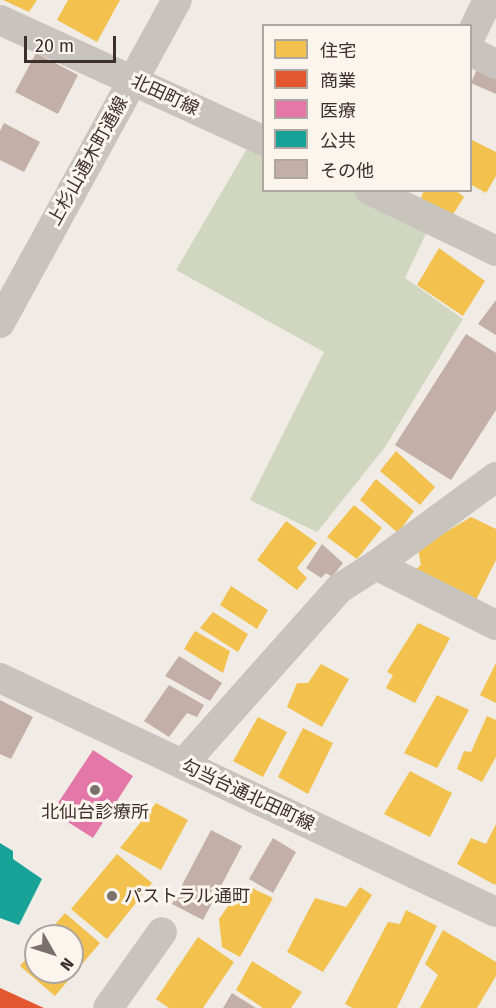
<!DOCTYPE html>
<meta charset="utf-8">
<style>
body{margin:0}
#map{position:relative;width:496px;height:1008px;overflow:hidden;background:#f0ebe5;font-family:"Fira Sans","Noto Sans JP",sans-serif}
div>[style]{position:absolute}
.green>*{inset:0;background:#d1d6bf}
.homes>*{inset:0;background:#f2c14e}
.shops>*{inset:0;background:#e4572e}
.health>*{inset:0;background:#e377a8}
.public>*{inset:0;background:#17a398}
.building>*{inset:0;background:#c3afa7}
.minor>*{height:30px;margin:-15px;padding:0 15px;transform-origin:15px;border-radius:15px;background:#c9c3be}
.dots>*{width:16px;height:16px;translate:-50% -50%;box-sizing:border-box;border:3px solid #fbf5ee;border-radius:50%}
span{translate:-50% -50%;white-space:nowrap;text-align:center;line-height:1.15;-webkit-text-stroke:6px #fbf5ee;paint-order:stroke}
.street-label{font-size:18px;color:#3b302b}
.poi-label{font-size:18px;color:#3b302b}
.left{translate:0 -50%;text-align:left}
.legend{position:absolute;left:262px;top:24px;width:210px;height:168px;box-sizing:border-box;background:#fbf5ee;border:2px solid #aea6a0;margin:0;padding:8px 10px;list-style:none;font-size:18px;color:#3b302b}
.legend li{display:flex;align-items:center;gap:12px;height:30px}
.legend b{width:30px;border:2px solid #aea6a0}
.north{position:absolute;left:24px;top:924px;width:60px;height:60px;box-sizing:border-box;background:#fbf5ee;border:2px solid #aea6a0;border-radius:50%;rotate:129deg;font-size:16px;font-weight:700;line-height:24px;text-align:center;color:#3b302b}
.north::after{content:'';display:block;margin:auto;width:21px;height:27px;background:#7a716c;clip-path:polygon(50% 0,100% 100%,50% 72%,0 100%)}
.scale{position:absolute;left:24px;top:36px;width:92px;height:27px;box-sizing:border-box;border:3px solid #3b302b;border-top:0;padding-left:8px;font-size:18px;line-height:21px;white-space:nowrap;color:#3b302b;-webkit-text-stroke:4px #fbf5ee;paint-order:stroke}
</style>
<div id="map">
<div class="green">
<div style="clip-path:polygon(251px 142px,263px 148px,264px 190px,356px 191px,430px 225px,405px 278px,463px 319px,385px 447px,317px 532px,250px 500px,324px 352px,176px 270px)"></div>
</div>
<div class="homes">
<div style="clip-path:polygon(3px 0,37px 0,29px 12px)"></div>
<div style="clip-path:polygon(68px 0,120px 0,97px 42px,57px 20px)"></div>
<div style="clip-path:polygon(470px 139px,496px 152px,496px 176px,486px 193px,470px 184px)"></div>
<div style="clip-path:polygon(424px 190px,455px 190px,464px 197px,452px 216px,421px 198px)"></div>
<div style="clip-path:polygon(439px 248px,485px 281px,463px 316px,417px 285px)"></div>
<div style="clip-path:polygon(396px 451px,435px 487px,420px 505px,380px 471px)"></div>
<div style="clip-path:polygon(376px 479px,414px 511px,398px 533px,360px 500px)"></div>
<div style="clip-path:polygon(354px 505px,382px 528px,357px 559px,327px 537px)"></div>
<div style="clip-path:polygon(471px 517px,496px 529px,496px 560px,474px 604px,412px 572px,421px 565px,418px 549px)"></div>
<div style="clip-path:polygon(286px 521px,317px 543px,297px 568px,307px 578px,297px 590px,257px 560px)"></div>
<div style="clip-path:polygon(231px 586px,268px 610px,257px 629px,220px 605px)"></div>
<div style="clip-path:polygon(213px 612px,248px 634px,238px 652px,200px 628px)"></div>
<div style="clip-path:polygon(418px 623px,450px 638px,415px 703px,386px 688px,393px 675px,387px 672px)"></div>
<div style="clip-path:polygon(195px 631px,230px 651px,223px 673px,184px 649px)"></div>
<div style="clip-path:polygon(496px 663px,496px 703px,480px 695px)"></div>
<div style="clip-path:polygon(321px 664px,349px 679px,322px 727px,287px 707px,297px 683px,308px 683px)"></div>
<div style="clip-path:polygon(437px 695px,469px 710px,437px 768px,404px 753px)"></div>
<div style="clip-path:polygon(487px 716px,496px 720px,496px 757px,482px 782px,457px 769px,464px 751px,471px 752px)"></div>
<div style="clip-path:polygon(258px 717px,287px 732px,263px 777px,233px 761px)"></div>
<div style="clip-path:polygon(303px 728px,333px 743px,308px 794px,278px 777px)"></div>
<div style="clip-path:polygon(410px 771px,452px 793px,430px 837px,384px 814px)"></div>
<div style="clip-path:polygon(156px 803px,188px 820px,161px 870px,120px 848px)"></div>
<div style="clip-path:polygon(496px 824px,496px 883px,495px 885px,457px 864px,471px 838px,486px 844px)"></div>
<div style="clip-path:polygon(117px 854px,152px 883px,107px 939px,71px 909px)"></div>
<div style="clip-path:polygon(250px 887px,273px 898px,240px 957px,222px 947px,219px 919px,236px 895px)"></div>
<div style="clip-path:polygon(360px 887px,372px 895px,323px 972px,287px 952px,315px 898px,346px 907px)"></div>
<div style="clip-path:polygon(406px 910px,437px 926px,397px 1008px,353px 1008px,345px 1004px,388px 922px,400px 924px)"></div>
<div style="clip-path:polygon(65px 913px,100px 943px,55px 996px,20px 966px,36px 947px,36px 972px,72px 972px,72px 936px,45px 936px)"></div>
<div style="clip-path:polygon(443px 930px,496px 962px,496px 976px,477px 1008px,420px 1008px,438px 975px,425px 964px)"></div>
<div style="clip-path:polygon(198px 937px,234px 962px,203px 1008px,169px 1008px,156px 999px)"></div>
<div style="clip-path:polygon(252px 961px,302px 992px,291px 1008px,263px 1008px,236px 990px)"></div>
</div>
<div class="shops">
<div style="clip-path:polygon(0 988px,44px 1008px,0 1008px)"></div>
</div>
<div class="health">
<div style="clip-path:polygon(93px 750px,133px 776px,93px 838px,52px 812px)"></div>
</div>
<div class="public">
<div style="clip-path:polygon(0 843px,13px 851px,13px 859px,42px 879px,19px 925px,0 918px)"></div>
</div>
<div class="building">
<div style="clip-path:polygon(36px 53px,78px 75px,58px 114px,15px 92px)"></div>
<div style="clip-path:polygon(477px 69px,496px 72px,496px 94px,471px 83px)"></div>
<div style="clip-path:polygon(4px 123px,40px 142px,24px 172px,0 160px,0 131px)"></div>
<div style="clip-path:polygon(496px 300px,496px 335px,478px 324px)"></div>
<div style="clip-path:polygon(466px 334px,496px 353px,496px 410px,451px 480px,395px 445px)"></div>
<div style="clip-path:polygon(322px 544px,343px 563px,332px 577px,326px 573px,321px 578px,306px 568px)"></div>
<div style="clip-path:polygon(179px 656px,222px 683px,210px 701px,165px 676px)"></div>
<div style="clip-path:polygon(169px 685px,204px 705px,197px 717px,187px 713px,169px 737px,144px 721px)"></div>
<div style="clip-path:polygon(0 700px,33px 717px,11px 759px,0 754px)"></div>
<div style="clip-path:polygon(211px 830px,242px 846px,203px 920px,172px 904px)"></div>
<div style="clip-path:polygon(273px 838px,296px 852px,273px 893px,249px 879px)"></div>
<div style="clip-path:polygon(232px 993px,256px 1008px,223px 1008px)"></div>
</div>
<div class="minor">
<div style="left:0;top:20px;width:290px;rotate:24.6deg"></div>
<div style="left:470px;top:37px;width:41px;rotate:-64.1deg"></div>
<div style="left:470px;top:51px;width:29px;rotate:27deg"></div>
<div style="left:370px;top:190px;width:140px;rotate:25.8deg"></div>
<div style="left:0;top:323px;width:368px;rotate:-61.3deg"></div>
<div style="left:376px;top:565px;width:149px;rotate:-36.3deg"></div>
<div style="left:0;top:678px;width:548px;rotate:25.26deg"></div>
<div style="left:183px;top:764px;width:236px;rotate:-48.3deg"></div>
<div style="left:340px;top:588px;width:43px;rotate:-32.6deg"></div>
<div style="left:376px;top:565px;width:134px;rotate:26.6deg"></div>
<div style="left:108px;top:1008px;width:93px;rotate:-54.6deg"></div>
</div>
<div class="dots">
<div style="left:95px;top:790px;background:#7a716c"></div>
<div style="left:112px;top:896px;background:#7a716c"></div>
</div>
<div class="street-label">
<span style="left:165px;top:95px;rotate:25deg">北田町線</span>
<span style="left:88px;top:161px;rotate:-61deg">上杉山通木町通線</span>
<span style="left:248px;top:795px;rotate:25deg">勾当台通北田町線</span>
</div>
<div class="poi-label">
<span style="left:95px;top:812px">北仙台診療所</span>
<span class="left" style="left:124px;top:896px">パストラル通町</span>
</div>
<ul class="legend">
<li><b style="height:16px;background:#f2c14e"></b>住宅</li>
<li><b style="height:16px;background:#e4572e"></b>商業</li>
<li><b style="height:16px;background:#e377a8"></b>医療</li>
<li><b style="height:16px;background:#17a398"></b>公共</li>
<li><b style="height:16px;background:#c3afa7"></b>その他</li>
</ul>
<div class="north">N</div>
<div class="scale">20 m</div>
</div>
